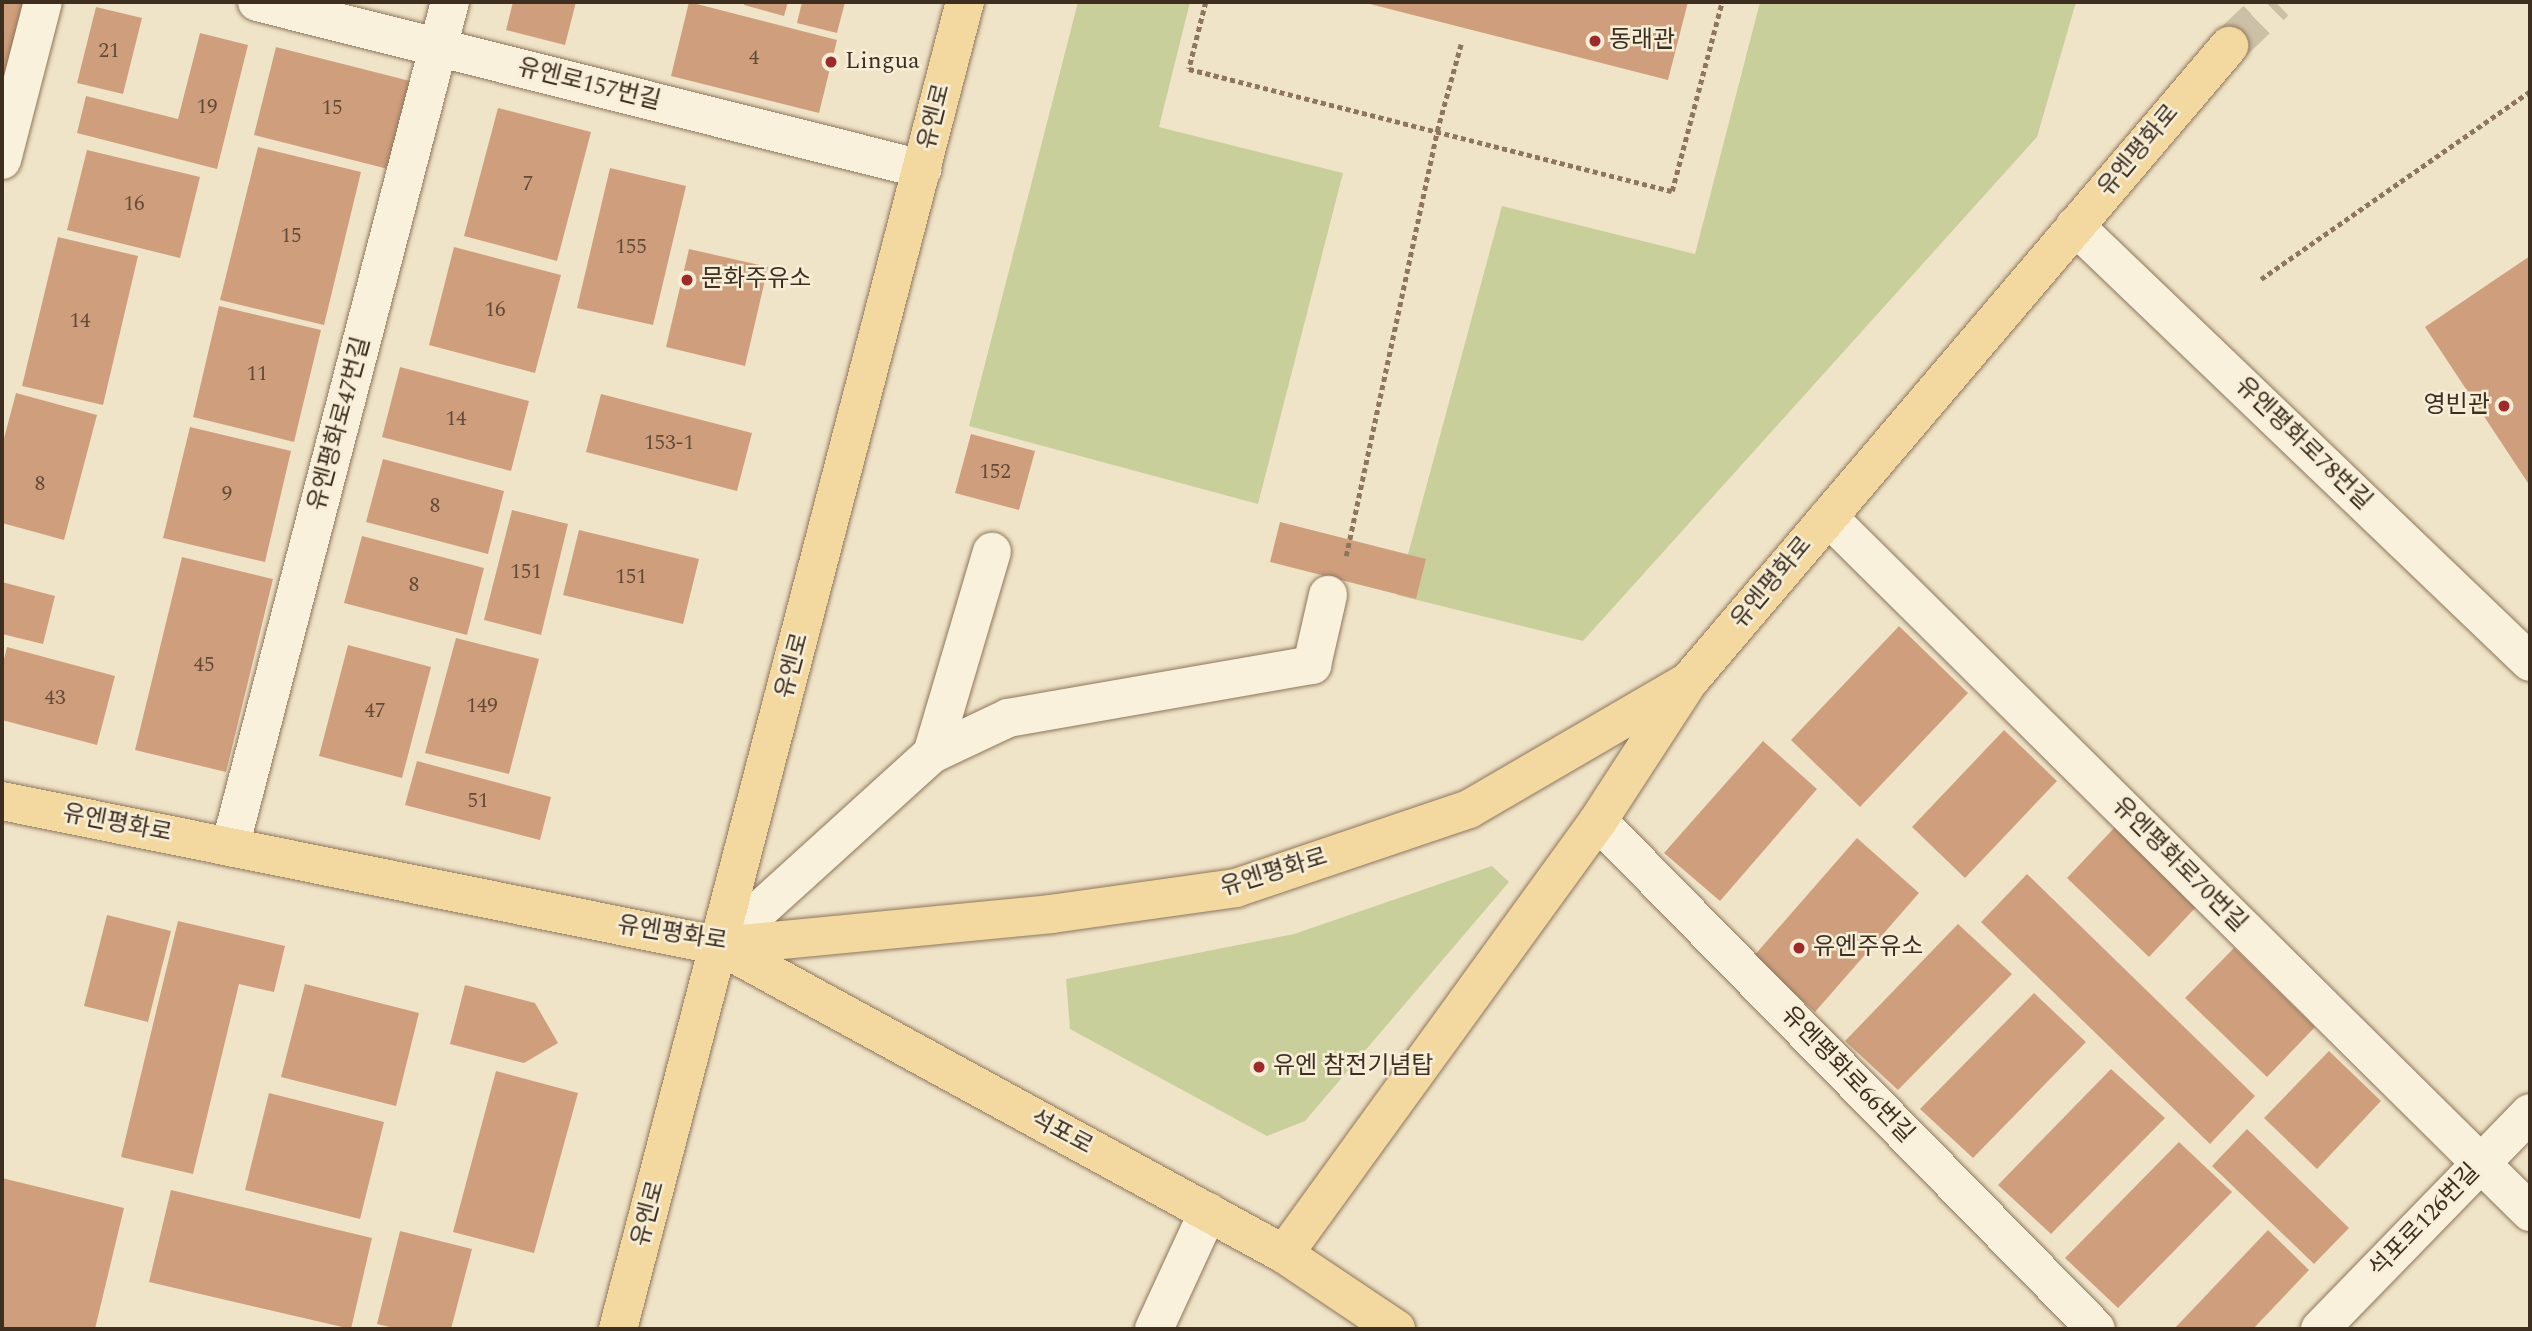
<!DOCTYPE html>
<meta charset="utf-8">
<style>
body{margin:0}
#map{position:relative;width:2532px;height:1331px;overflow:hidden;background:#f0e4c8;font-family:Spectral,"Noto Sans KR",serif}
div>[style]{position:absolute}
.green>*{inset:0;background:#c9cf9b}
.building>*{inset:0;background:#cf9f7d}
.major-tunnel>*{height:38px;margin-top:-19px;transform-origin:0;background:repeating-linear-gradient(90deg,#ccc0a6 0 38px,transparent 0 57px)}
.path>*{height:4.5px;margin-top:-2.25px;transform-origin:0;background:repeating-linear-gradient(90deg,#8d765c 0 5px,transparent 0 8.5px)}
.roads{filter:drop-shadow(0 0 2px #8d765c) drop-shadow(0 0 2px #8d765c)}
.minor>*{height:38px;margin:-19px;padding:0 19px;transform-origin:19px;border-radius:19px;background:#faf1dc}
.major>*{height:38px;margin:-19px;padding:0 19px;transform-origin:19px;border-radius:19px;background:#f3d9a0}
.dots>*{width:19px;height:19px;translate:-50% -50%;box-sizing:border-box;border:4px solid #f7eed8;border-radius:50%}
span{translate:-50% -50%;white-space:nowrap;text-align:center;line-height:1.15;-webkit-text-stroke:5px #f7eed8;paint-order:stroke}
.number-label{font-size:21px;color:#624a37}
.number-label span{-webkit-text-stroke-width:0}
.poi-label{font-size:24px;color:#3d2e20}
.left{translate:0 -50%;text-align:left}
.right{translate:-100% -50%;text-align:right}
.street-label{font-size:24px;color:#3d2e20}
.frame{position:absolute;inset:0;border:4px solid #3d2e20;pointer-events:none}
</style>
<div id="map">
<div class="green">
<div style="clip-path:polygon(1078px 2px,1190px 2px,1159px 127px,1343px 173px,1258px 504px,969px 426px)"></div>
<div style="clip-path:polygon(1760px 2px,2076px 2px,2037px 137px,1583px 641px,1397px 595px,1502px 206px,1695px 254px)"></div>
<div style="clip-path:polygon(1492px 866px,1509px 882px,1305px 1121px,1267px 1136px,1070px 1029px,1066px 979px,1294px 934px)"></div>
</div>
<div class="building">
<div style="clip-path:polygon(2px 2px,24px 2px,2px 87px)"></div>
<div style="clip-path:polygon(513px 2px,576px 2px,565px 45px,506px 30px)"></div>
<div style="clip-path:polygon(689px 2px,837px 40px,819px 113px,671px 76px)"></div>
<div style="clip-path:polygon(745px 2px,788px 2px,784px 16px,744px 5px)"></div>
<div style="clip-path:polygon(802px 2px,845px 2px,837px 33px,797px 23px)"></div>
<div style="clip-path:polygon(1362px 2px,1688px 2px,1668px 80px)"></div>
<div style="clip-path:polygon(96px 7px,142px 18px,123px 94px,77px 83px)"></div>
<div style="clip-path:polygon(200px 33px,248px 45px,217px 169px,77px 133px,86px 96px,178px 119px)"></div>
<div style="clip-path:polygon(276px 47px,410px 81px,388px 169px,254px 135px)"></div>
<div style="clip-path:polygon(498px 108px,591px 132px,557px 261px,464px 236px)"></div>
<div style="clip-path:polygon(258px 147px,361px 172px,324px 325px,220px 300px)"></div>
<div style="clip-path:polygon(87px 150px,200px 177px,180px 258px,67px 230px)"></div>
<div style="clip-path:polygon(610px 168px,686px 186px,653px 325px,577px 308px)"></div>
<div style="clip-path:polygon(58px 237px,138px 256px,103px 405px,22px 386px)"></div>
<div style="clip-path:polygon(454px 247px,561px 275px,535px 373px,429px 345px)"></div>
<div style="clip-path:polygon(689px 249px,768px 267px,745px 366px,666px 347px)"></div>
<div style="clip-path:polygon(2530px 256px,2530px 486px,2425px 327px)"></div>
<div style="clip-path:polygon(219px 306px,321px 330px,294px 442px,193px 417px)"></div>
<div style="clip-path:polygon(400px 367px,529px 401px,511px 471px,382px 437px)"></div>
<div style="clip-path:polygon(16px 393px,97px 415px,64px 540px,2px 523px,2px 446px)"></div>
<div style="clip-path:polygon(601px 394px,752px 433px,737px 491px,586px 452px)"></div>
<div style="clip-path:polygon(190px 427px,291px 451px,265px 562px,163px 538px)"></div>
<div style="clip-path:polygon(971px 434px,1035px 451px,1019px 510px,955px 493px)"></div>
<div style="clip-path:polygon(383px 459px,504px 491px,488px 554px,366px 522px)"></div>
<div style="clip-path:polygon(512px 510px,568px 524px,541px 635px,484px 620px)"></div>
<div style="clip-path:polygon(1280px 522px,1426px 559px,1416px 599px,1270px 562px)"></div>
<div style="clip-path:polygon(579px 530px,699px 559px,683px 624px,563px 595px)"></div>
<div style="clip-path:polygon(362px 536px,484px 568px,467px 635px,344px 603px)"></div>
<div style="clip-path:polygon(182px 557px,273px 579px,226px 772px,135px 750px)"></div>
<div style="clip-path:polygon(2px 582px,55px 596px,43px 644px,2px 634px)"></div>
<div style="clip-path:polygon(1899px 626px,1968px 693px,1860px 807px,1791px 740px)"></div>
<div style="clip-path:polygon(456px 638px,539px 659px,509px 774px,425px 753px)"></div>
<div style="clip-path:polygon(348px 645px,431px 667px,402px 778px,319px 756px)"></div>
<div style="clip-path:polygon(7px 647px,115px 676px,97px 745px,2px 720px,2px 667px)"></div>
<div style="clip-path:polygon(2004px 730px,2057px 781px,1965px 878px,1912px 827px)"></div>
<div style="clip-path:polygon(1763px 741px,1817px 789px,1720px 901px,1664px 853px)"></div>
<div style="clip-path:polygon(417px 761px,551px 797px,540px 840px,405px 805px)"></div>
<div style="clip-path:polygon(2115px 827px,2197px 906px,2149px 957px,2067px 878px)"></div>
<div style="clip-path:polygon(1857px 838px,1919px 893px,1815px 1012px,1753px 957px)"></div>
<div style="clip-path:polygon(2027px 874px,2255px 1096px,2210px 1144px,1981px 922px)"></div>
<div style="clip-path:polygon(107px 915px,171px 931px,148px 1022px,84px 1006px)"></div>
<div style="clip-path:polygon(178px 921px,285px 946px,274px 992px,239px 984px,193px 1174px,121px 1157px)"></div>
<div style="clip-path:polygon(1958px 924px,2012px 974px,1898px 1090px,1845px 1041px)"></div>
<div style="clip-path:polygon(2234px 948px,2315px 1027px,2267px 1077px,2185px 998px)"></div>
<div style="clip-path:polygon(305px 984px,419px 1013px,396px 1106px,281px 1077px)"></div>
<div style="clip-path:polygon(465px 985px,535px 1003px,558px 1043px,524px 1063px,450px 1044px)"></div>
<div style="clip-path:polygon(2034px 993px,2086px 1042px,1973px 1158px,1920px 1109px)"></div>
<div style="clip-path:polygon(2329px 1051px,2381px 1101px,2317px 1169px,2264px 1118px)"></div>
<div style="clip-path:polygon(2111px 1069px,2165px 1118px,2051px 1234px,1998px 1185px)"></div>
<div style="clip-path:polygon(496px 1071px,578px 1093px,534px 1253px,453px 1232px)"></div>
<div style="clip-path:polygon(269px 1093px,384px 1122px,360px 1219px,245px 1190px)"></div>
<div style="clip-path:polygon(2247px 1129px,2349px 1228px,2314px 1264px,2212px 1166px)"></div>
<div style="clip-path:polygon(2179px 1142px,2232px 1192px,2118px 1308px,2065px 1258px)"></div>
<div style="clip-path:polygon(2px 1178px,124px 1208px,95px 1329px,2px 1329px)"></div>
<div style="clip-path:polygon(171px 1190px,372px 1238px,351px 1329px,149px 1282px)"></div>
<div style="clip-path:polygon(2268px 1230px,2309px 1270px,2253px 1329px,2174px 1329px)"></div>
<div style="clip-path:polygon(400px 1231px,472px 1249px,451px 1329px,398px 1329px,377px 1324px)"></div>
</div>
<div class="major-tunnel">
<div style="left:2229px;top:46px;width:64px;rotate:-43.7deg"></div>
</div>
<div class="path">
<div style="left:1206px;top:2px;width:69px;rotate:104.2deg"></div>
<div style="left:1189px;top:69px;width:498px;rotate:14.2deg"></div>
<div style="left:1672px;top:191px;width:196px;rotate:-75.2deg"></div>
<div style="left:2261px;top:279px;width:328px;rotate:-34.9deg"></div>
<div style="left:1346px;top:556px;width:435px;rotate:-77.9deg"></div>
<div style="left:1437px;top:131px;width:90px;rotate:-74.6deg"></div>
</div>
<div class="roads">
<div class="minor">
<div style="left:257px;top:2px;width:686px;rotate:14.1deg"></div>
<div style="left:2px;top:160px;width:163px;rotate:-75.5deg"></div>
<div style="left:2075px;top:226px;width:630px;rotate:43.78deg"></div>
<div style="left:1828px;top:517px;width:988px;rotate:44.71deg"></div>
<div style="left:932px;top:754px;width:211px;rotate:-73.5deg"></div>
<div style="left:1598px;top:821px;width:711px;rotate:45.57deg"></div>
<div style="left:230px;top:847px;width:873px;rotate:-75.41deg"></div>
<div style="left:720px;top:946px;width:286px;rotate:-42.2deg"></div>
<div style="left:932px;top:754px;width:84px;rotate:-25.3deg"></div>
<div style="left:1008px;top:718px;width:309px;rotate:-9.9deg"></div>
<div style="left:1312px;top:665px;width:72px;rotate:-77.1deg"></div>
<div style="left:1154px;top:1329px;width:129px;rotate:-65.2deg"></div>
<div style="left:2320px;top:1329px;width:301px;rotate:-45.8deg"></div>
</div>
<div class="major">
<div style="left:2px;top:801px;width:732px;rotate:11.42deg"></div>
<div style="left:720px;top:946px;width:333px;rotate:-5.5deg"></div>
<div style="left:1051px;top:914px;width:187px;rotate:-8deg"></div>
<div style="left:1236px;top:888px;width:246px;rotate:-18.7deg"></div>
<div style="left:1469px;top:809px;width:255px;rotate:-30.2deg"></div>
<div style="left:1689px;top:681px;width:834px;rotate:-49.62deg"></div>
<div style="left:720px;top:946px;width:643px;rotate:28.64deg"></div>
<div style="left:1284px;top:1254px;width:135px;rotate:33.8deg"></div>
<div style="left:1284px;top:1254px;width:535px;rotate:-54.05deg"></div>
<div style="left:1598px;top:821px;width:160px;rotate:-57deg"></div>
<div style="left:618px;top:1329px;width:1372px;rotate:-75.35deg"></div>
</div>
</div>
<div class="dots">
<div style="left:1595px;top:41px;background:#9e2a2b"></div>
<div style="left:831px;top:62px;background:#9e2a2b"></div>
<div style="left:687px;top:280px;background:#9e2a2b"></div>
<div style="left:2504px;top:406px;background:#9e2a2b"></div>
<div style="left:1799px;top:948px;background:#9e2a2b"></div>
<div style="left:1259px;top:1067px;background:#9e2a2b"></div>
</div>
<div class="number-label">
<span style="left:109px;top:51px">21</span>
<span style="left:754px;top:58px">4</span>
<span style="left:207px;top:107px">19</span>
<span style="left:332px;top:108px">15</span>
<span style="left:528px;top:184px">7</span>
<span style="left:134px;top:204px">16</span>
<span style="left:291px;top:236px">15</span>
<span style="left:631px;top:247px">155</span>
<span style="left:495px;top:310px">16</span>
<span style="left:80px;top:321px">14</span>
<span style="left:257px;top:374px">11</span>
<span style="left:456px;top:419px">14</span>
<span style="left:669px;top:443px">153-1</span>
<span style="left:995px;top:472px">152</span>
<span style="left:40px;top:484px">8</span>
<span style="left:227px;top:494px">9</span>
<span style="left:435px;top:506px">8</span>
<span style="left:526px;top:572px">151</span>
<span style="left:631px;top:577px">151</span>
<span style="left:414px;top:585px">8</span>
<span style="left:204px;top:665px">45</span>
<span style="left:55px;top:698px">43</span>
<span style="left:482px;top:706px">149</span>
<span style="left:375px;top:711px">47</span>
<span style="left:478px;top:801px">51</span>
</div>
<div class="poi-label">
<span class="left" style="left:1609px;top:41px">동래관</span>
<span class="left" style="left:845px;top:62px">Lingua</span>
<span class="left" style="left:701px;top:280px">문화주유소</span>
<span class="right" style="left:2490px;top:406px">영빈관</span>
<span class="left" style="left:1813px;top:948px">유엔주유소</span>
<span class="left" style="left:1273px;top:1067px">유엔 참전기념탑</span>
</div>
<div class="street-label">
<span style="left:589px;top:85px;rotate:14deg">유엔로157번길</span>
<span style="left:935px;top:117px;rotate:-76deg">유엔로</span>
<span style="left:2139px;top:151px;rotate:-50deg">유엔평화로</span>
<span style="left:340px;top:424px;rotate:-75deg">유엔평화로47번길</span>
<span style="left:2303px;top:444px;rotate:44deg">유엔평화로78번길</span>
<span style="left:1772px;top:583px;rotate:-50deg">유엔평화로</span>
<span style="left:793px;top:666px;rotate:-75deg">유엔로</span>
<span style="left:117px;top:824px;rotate:11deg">유엔평화로</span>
<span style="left:2179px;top:865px;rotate:45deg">유엔평화로70번길</span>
<span style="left:1274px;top:873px;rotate:-17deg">유엔평화로</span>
<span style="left:672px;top:934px;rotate:9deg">유엔평화로</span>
<span style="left:1847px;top:1075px;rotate:46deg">유엔평화로66번길</span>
<span style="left:1061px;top:1133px;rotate:28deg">석포로</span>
<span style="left:649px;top:1214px;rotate:-75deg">유엔로</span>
<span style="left:2425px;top:1221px;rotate:-46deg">석포로126번길</span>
</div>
<div class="frame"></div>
</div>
